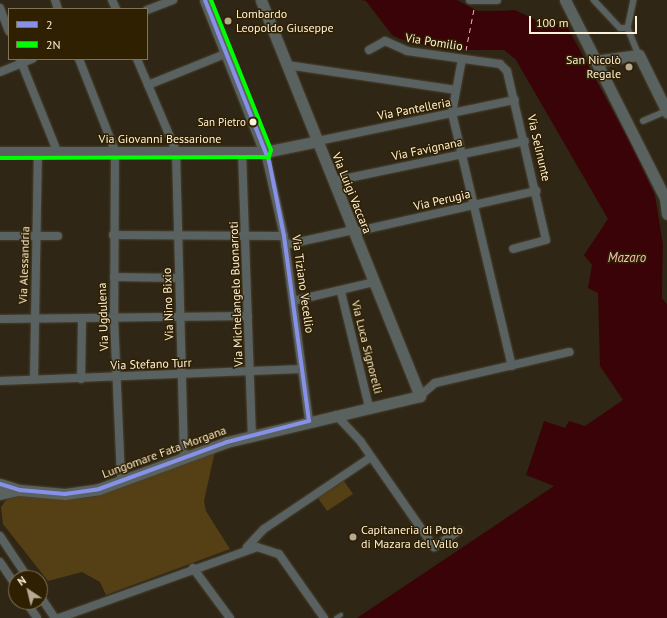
<!DOCTYPE html>
<meta charset="utf-8">
<style>
body{margin:0}
#map{position:relative;width:667px;height:618px;overflow:hidden;background:#2f2615;font-family:"PT Sans",sans-serif}
div>[style]{position:absolute}
.green>*{inset:0;background:#553f14}
.water>*{inset:0;background:#3a0308}
.pier>*{inset:0;background:#2f2615}
.ferry>*{height:1px;margin-top:-0.5px;transform-origin:0;background:repeating-linear-gradient(90deg,#f7bab8 0 5px,transparent 0 9px)}
.roads{filter:drop-shadow(0 0 1px #494233) drop-shadow(0 0 1px #494233)}
.service>*{height:4px;margin:-2px;padding:0 2px;transform-origin:2px;border-radius:2px;background:#596260}
.pedestrian>*{height:5.5px;margin:-2.75px;padding:0 2.75px;transform-origin:2.75px;border-radius:2.75px;background:#596260}
.minor>*{height:8px;margin:-4px;padding:0 4px;transform-origin:4px;border-radius:4px;background:#596260}
.tertiary>*{height:10px;margin:-5px;padding:0 5px;transform-origin:5px;border-radius:5px;background:#596260}
.secondary>*{height:11px;margin:-5.5px;padding:0 5.5px;transform-origin:5.5px;border-radius:5.5px;background:#5a625f}
.bus-1>*{height:4px;margin:-2px;padding:0 2px;transform-origin:2px;border-radius:2px;background:#8791e7}
.bus-2>*{height:4px;margin:-2px;padding:0 2px;transform-origin:2px;border-radius:2px;background:#0f0}
.dots>*{width:11px;height:11px;translate:-50% -50%;box-sizing:border-box;border:2px solid #2f2001;border-radius:50%}
span{translate:-50% -50%;white-space:nowrap;text-align:center;line-height:1.15;-webkit-text-stroke:3px #2f2001;paint-order:stroke}
.bus-label{font-size:11px;color:#fef1d9}
.right{translate:-100% -50%;text-align:right}
.poi-label{font-size:12px;color:#fef1d9}
.left{translate:0 -50%;text-align:left}
.street-label{font-size:12px;color:#fef1d9}
.water-label{font-size:13px;color:#f7bab8;font-style:italic}
.legend{position:absolute;left:8px;top:8px;width:140px;height:52px;box-sizing:border-box;background:#2f2001;border:1px solid #827457;margin:0;padding:5px 7px;list-style:none;font-size:12px;color:#fef1d9}
.legend li{display:flex;align-items:center;gap:8px;height:20px}
.legend b{width:20px;border:1px solid #827457}
.north{position:absolute;left:8px;top:570px;width:40px;height:40px;box-sizing:border-box;background:#2f2001;border:1px solid #827457;border-radius:50%;rotate:325deg;font-size:11px;font-weight:700;line-height:16px;text-align:center;color:#fef1d9}
.north::after{content:'';display:block;margin:auto;width:14px;height:18px;background:#b6aa94;clip-path:polygon(50% 0,100% 100%,50% 72%,0 100%)}
.scale{position:absolute;left:529px;top:16px;width:108px;height:18px;box-sizing:border-box;border:2px solid #fef1d9;border-top:0;padding-left:5px;font-size:12px;line-height:14px;white-space:nowrap;color:#fef1d9;-webkit-text-stroke:3px #2f2001;paint-order:stroke}
</style>
<div id="map">
<div class="green">
<div style="clip-path:polygon(215px 451px,204px 501px,206px 511px,230px 549px,106px 595px,100px 582px,82px 572px,48px 581px,3px 524px,1px 507px,6px 500px,17px 496px,77px 499px,99px 496px)"></div>
<div style="clip-path:polygon(344px 481px,353px 494px,327px 511px,318px 498px)"></div>
</div>
<div class="water">
<div style="clip-path:polygon(361px 0,457px 0,478px 11px,515px 10px,551px 27px,564px 21px,642px 164px,655px 195px,663px 244px,662px 298px,667px 304px,667px 618px,357px 618px,554px 486px,526px 475px,544px 421px,565px 428px,569px 421px,585px 426px,623px 400px,600px 366px,598px 293px,588px 288px,592px 265px,584px 255px,608px 219px,516px 60px,504px 50px,446px 50px,413px 45px,392px 35px,366px 1px)"></div>
</div>
<div class="pier">
<div style="clip-path:polygon(457px 0,478px 8px,481px 6px,515px 8px,551px 25px,564px 21px,551px 27px,515px 10px,478px 11px)"></div>
<div style="clip-path:polygon(399px 39px,446px 50px,504px 50px,516px 60px,549px 123px,514px 61px,503px 52px,445px 52px,413px 47px)"></div>
<div style="clip-path:polygon(617px 114px,644px 163px,657px 194px,665px 243px,667px 304px,662px 298px,663px 244px,655px 195px)"></div>
<div style="clip-path:polygon(470px 540px,471px 541px,355px 618px,356px 616px)"></div>
</div>
<div class="ferry">
<div style="left:466px;top:50px;width:42px;rotate:-79deg"></div>
</div>
<div class="roads">
<div class="service">
<div style="left:336px;top:618px;width:6px;rotate:-31deg"></div>
</div>
<div class="pedestrian">
<div style="left:594px;top:0;width:38px;rotate:47deg"></div>
<div style="left:620px;top:28px;width:8px"></div>
<div style="left:634px;top:0;width:29px;rotate:102deg"></div>
<div style="left:628px;top:28px;width:29px;rotate:68deg"></div>
<div style="left:643px;top:121px;width:25px;rotate:-23deg"></div>
</div>
<div class="minor">
<div style="left:55px;top:0;width:9px;rotate:72deg"></div>
<div style="left:112px;top:0;width:10px;rotate:66deg"></div>
<div style="left:470px;top:0;width:27px"></div>
<div style="left:0;top:8px;width:25px;rotate:69deg"></div>
<div style="left:147px;top:10px;width:28px;rotate:-21deg"></div>
<div style="left:369px;top:50px;width:18px;rotate:-29deg"></div>
<div style="left:385px;top:41px;width:24px;rotate:24deg"></div>
<div style="left:407px;top:51px;width:94px;rotate:8deg"></div>
<div style="left:500px;top:64px;width:10px;rotate:45deg"></div>
<div style="left:507px;top:71px;width:173px;rotate:77deg"></div>
<div style="left:546px;top:240px;width:34px;rotate:165deg"></div>
<div style="left:20px;top:59px;width:99px;rotate:68.1deg"></div>
<div style="left:79px;top:59px;width:99px;rotate:68.6deg"></div>
<div style="left:115px;top:151px;width:167px;rotate:90.3deg"></div>
<div style="left:114px;top:318px;width:163px;rotate:87.5deg"></div>
<div style="left:137px;top:59px;width:100px;rotate:67deg"></div>
<div style="left:176px;top:151px;width:305px;rotate:88.5deg"></div>
<div style="left:462px;top:59px;width:55px;rotate:100.5deg"></div>
<div style="left:452px;top:113px;width:260px;rotate:76.7deg"></div>
<div style="left:287px;top:65px;width:171px;rotate:8.4deg"></div>
<div style="left:0;top:72px;width:35px;rotate:-22deg"></div>
<div style="left:148px;top:85px;width:83px;rotate:-21.9deg"></div>
<div style="left:318px;top:141px;width:201px;rotate:-11.8deg"></div>
<div style="left:242px;top:152px;width:283px;rotate:88deg"></div>
<div style="left:265px;top:152px;width:86px;rotate:77.3deg"></div>
<div style="left:284px;top:236px;width:187px;rotate:82.3deg"></div>
<div style="left:334px;top:181px;width:195px;rotate:-11.8deg"></div>
<div style="left:354px;top:232px;width:187px;rotate:-12.7deg"></div>
<div style="left:113px;top:235px;width:171px;rotate:0.3deg"></div>
<div style="left:0;top:236px;width:58px"></div>
<div style="left:285px;top:245px;width:70px;rotate:-12.4deg"></div>
<div style="left:114px;top:277px;width:64px;rotate:0.9deg"></div>
<div style="left:341px;top:292px;width:118px;rotate:76.3deg"></div>
<div style="left:293px;top:301px;width:83px;rotate:-13.2deg"></div>
<div style="left:0;top:319px;width:248px;rotate:-0.7deg"></div>
<div style="left:34px;top:379px;width:228px;rotate:-89deg"></div>
<div style="left:81px;top:379px;width:60px;rotate:-89deg"></div>
<div style="left:0;top:381px;width:302px;rotate:-2.3deg"></div>
<div style="left:420px;top:396px;width:20px;rotate:-41deg"></div>
<div style="left:435px;top:383px;width:138px;rotate:-13deg"></div>
<div style="left:336px;top:415px;width:37px;rotate:47deg"></div>
<div style="left:361px;top:442px;width:128px;rotate:55.2deg"></div>
<div style="left:434px;top:547px;width:30px;rotate:-33deg"></div>
<div style="left:0;top:536px;width:50px;rotate:56.3deg"></div>
<div style="left:247px;top:547px;width:25px;rotate:-47deg"></div>
<div style="left:264px;top:529px;width:129px;rotate:-33.9deg"></div>
<div style="left:0;top:562px;width:29px;rotate:56deg"></div>
<div style="left:193px;top:568px;width:62px;rotate:53.5deg"></div>
<div style="left:40px;top:596px;width:27px;rotate:56deg"></div>
<div style="left:26px;top:602px;width:19px;rotate:55deg"></div>
<div style="left:59px;top:618px;width:210px;rotate:-19.7deg"></div>
<div style="left:257px;top:547px;width:23px;rotate:18deg"></div>
<div style="left:279px;top:554px;width:78px;rotate:54.9deg"></div>
</div>
<div class="tertiary">
<div style="left:0;top:152px;width:265px"></div>
</div>
<div class="secondary">
<div style="left:205px;top:0;width:163px;rotate:68.5deg"></div>
<div style="left:265px;top:152px;width:54px;rotate:-11.7deg"></div>
<div style="left:565px;top:0;width:222px;rotate:63.2deg"></div>
<div style="left:665px;top:198px;width:16px;rotate:83deg"></div>
<div style="left:595px;top:61px;width:44px;rotate:-7.8deg"></div>
<div style="left:639px;top:55px;width:64px;rotate:63.8deg"></div>
<div style="left:0;top:484px;width:21px;rotate:17deg"></div>
<div style="left:20px;top:490px;width:45px;rotate:5.1deg"></div>
<div style="left:65px;top:494px;width:34px;rotate:-8deg"></div>
<div style="left:99px;top:489px;width:136px;rotate:-20.2deg"></div>
<div style="left:227px;top:442px;width:198px;rotate:-13.4deg"></div>
<div style="left:420px;top:396px;width:427px;rotate:-111.9deg"></div>
<div style="left:0;top:494px;width:17px;rotate:-13deg"></div>
</div>
</div>
<div class="bus-1">
<div style="left:0;top:484px;width:21px;rotate:17deg"></div>
<div style="left:20px;top:490px;width:45px;rotate:5.1deg"></div>
<div style="left:65px;top:494px;width:34px;rotate:-8deg"></div>
<div style="left:99px;top:489px;width:136px;rotate:-20.2deg"></div>
<div style="left:227px;top:442px;width:85px;rotate:-14.4deg"></div>
<div style="left:309px;top:421px;width:187px;rotate:-97.7deg"></div>
<div style="left:284px;top:236px;width:76px;rotate:-101.3deg"></div>
<div style="left:269px;top:161px;width:173px;rotate:-111.7deg"></div>
</div>
<div class="bus-2">
<div style="left:0;top:158px;width:269px;rotate:-0.2deg"></div>
<div style="left:269px;top:157px;width:7px;rotate:-74deg"></div>
<div style="left:271px;top:150px;width:162px;rotate:-111.8deg"></div>
</div>
<div class="dots">
<div style="left:228px;top:21px;background:#b6aa94"></div>
<div style="left:629px;top:67px;background:#b6aa94"></div>
<div style="left:253px;top:122px;background:#fef1d9"></div>
<div style="left:353px;top:537px;background:#b6aa94"></div>
</div>
<div class="bus-label">
<span class="right" style="left:246px;top:122px">San Pietro</span>
</div>
<div class="poi-label">
<span class="left" style="left:236px;top:21px">Lombardo<br>Leopoldo Giuseppe</span>
<span class="right" style="left:621px;top:67px">San Nicolò<br>Regale</span>
<span class="left" style="left:361px;top:537px">Capitaneria di Porto<br>di Mazara del Vallo</span>
</div>
<div class="street-label">
<span style="left:434px;top:42px;rotate:9deg">Via Pomilio</span>
<span style="left:414px;top:109px;rotate:-11deg">Via Pantelleria</span>
<span style="left:160px;top:139px">Via Giovanni Bessarione</span>
<span style="left:539px;top:148px;rotate:77deg">Via Selinunte</span>
<span style="left:427px;top:149px;rotate:-12deg">Via Favignana</span>
<span style="left:352px;top:193px;rotate:68deg">Via Luigi Vaccara</span>
<span style="left:442px;top:200px;rotate:-13deg">Via Perugia</span>
<span style="left:24px;top:265px;rotate:-88deg">Via Alessandria</span>
<span style="left:303px;top:284px;rotate:82deg">Via Tiziano Vecellio</span>
<span style="left:236px;top:294px;rotate:-92deg">Via Michelangelo Buonarroti</span>
<span style="left:168px;top:304px;rotate:-92deg">Via Nino Bixio</span>
<span style="left:103px;top:317px;rotate:-92deg">Via Ugdulena</span>
<span style="left:367px;top:347px;rotate:76deg">Via Luca Signorelli</span>
<span style="left:151px;top:364px;rotate:-2deg">Via Stefano Turr</span>
<span style="left:164px;top:452px;rotate:-20deg">Lungomare Fata Morgana</span>
</div>
<div class="water-label">
<span style="left:627px;top:258px">Mazaro</span>
</div>
<ul class="legend">
<li><b style="height:5px;background:#8791e7"></b>2</li>
<li><b style="height:5px;background:#0f0"></b>2N</li>
</ul>
<div class="north">N</div>
<div class="scale">100 m</div>
</div>
